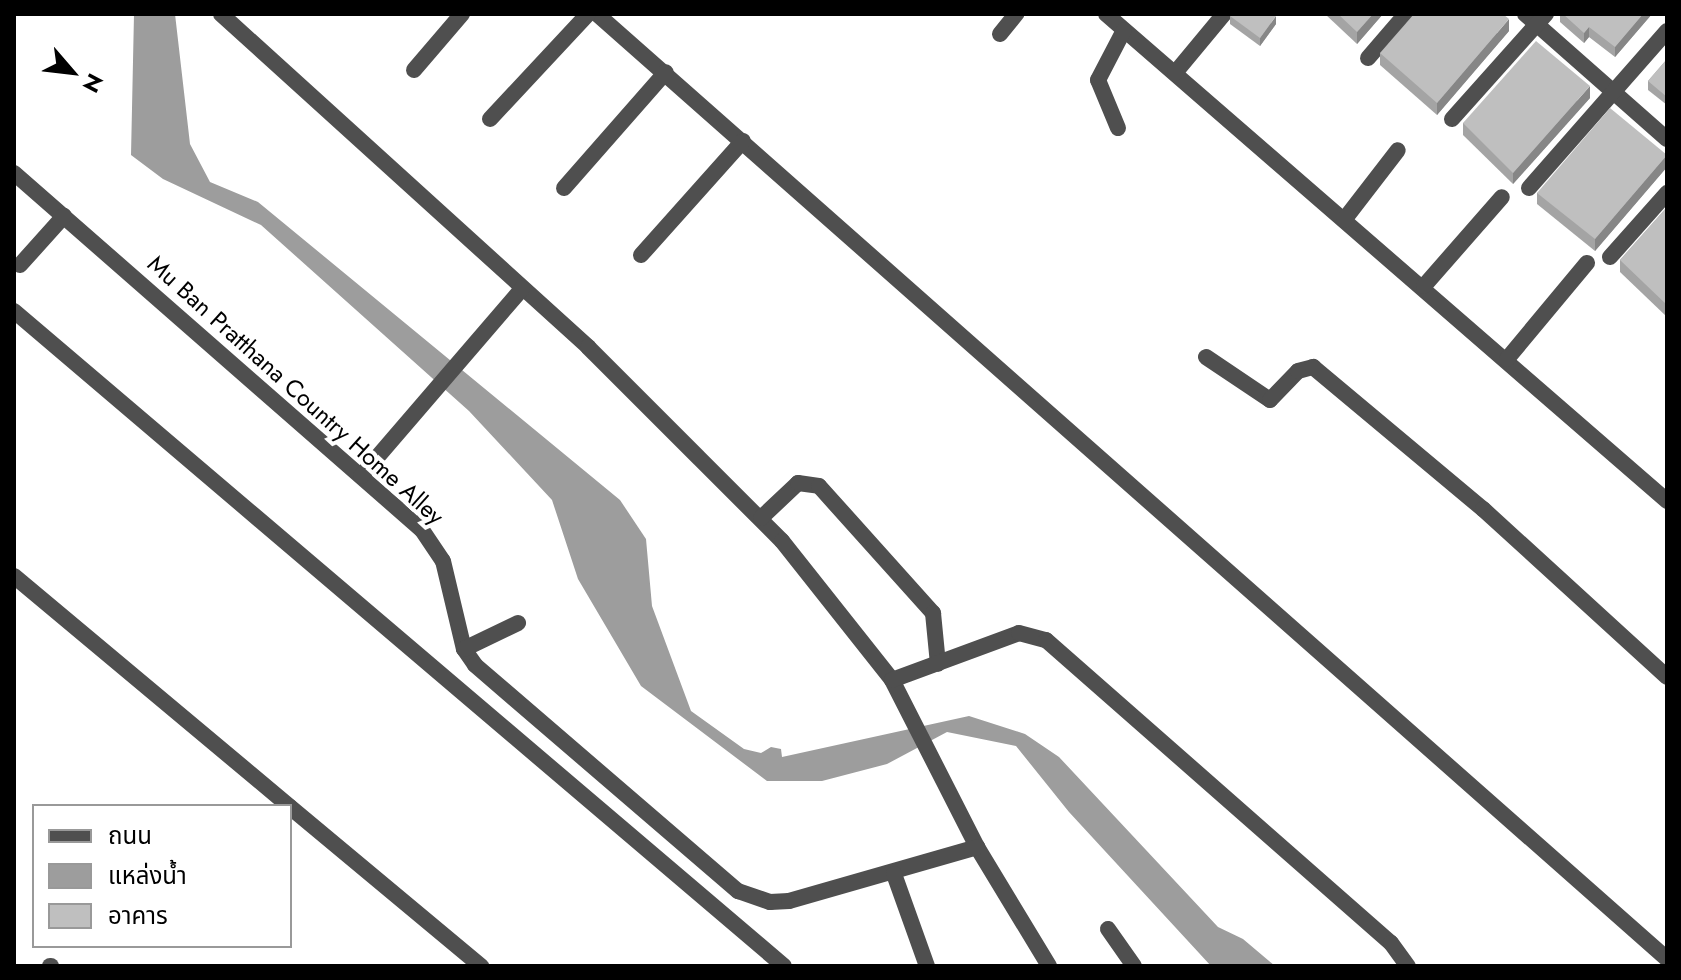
<!DOCTYPE html>
<meta charset="utf-8">
<style>
body{margin:0}
#map{position:relative;width:1681px;height:980px;overflow:hidden;background:#fff;font-family:Jost,"Noto Sans Thai",sans-serif}
div>[style]{position:absolute}
.water>*{inset:0;background:#9d9d9d}
.street>*{height:16px;margin:-8px;padding:0 8px;transform-origin:8px;border-radius:8px;background:#4f4f4f}
.wall>*{inset:0;background:#a4a4a4}
.shaded-wall>*{inset:0;background:#868686}
.building>*{inset:0;background:#bfbfbf}
span{translate:-50% -50%;white-space:nowrap;text-align:center;line-height:1.15;-webkit-text-stroke:8px #fff;paint-order:stroke}
.street-label{font-size:24px;color:#000}
.frame{position:absolute;inset:0;border:16px solid #000;pointer-events:none}
.legend{position:absolute;left:32px;top:804px;width:260px;height:144px;box-sizing:border-box;background:#fff;border:2px solid #999;margin:0;padding:10px 14px;list-style:none;font-size:24px;color:#000}
.legend li{display:flex;align-items:center;gap:16px;height:40px}
.legend b{width:40px;border:2px solid #999}
.north{position:absolute;left:32px;top:32px;width:80px;height:80px;-webkit-text-stroke:6px #fff;paint-order:stroke;rotate:118deg;font-size:22px;font-weight:700;line-height:32px;text-align:center;color:#000}
.north::after{content:'';display:block;margin:auto;width:28px;height:36px;background:#000;clip-path:polygon(50% 0,100% 100%,50% 72%,0 100%)}
</style>
<div id="map">
<div class="water">
<div style="clip-path:polygon(134px 14px,175px 14px,190px 144px,210px 182px,258px 202px,620px 500px,646px 539px,652px 606px,691px 711px,744px 749px,761px 753px,771px 747px,781px 749px,782px 757px,969px 716px,1025px 734px,1059px 757px,1218px 927px,1243px 939px,1275px 966px,1211px 966px,1069px 812px,1016px 746px,947px 732px,887px 764px,822px 781px,767px 781px,641px 686px,578px 579px,552px 500px,469px 411px,261px 225px,163px 179px,131px 155px)"></div>
</div>
<div class="street">
<div style="left:221px;top:14px;width:496px;rotate:42.2deg"></div>
<div style="left:588px;top:347px;width:274px;rotate:45deg"></div>
<div style="left:782px;top:541px;width:177px;rotate:51.6deg"></div>
<div style="left:892px;top:680px;width:187px;rotate:63deg"></div>
<div style="left:977px;top:847px;width:139px;rotate:58.8deg"></div>
<div style="left:597px;top:14px;width:1428px;rotate:41.45deg"></div>
<div style="left:1106px;top:14px;width:743px;rotate:40.96deg"></div>
<div style="left:1525px;top:14px;width:189px;rotate:41.4deg"></div>
<div style="left:1000px;top:34px;width:26px;rotate:-51deg"></div>
<div style="left:1368px;top:58px;width:58px;rotate:-49.2deg"></div>
<div style="left:414px;top:70px;width:74px;rotate:-49.4deg"></div>
<div style="left:1175px;top:73px;width:77px;rotate:-50.3deg"></div>
<div style="left:490px;top:119px;width:144px;rotate:-47deg"></div>
<div style="left:1452px;top:119px;width:141px;rotate:-48.2deg"></div>
<div style="left:1118px;top:128px;width:52px;rotate:-112.6deg"></div>
<div style="left:1098px;top:80px;width:56px;rotate:-62.5deg"></div>
<div style="left:14px;top:173px;width:542px;rotate:41.19deg"></div>
<div style="left:422px;top:530px;width:37px;rotate:56deg"></div>
<div style="left:443px;top:561px;width:90px;rotate:76.6deg"></div>
<div style="left:464px;top:649px;width:19px;rotate:55deg"></div>
<div style="left:475px;top:665px;width:347px;rotate:40.7deg"></div>
<div style="left:738px;top:891px;width:34px;rotate:19deg"></div>
<div style="left:770px;top:902px;width:19px;rotate:-3deg"></div>
<div style="left:789px;top:901px;width:196px;rotate:-16deg"></div>
<div style="left:564px;top:188px;width:154px;rotate:-48.7deg"></div>
<div style="left:1529px;top:188px;width:209px;rotate:-48.7deg"></div>
<div style="left:1344px;top:220px;width:88px;rotate:-52.4deg"></div>
<div style="left:641px;top:255px;width:153px;rotate:-48.2deg"></div>
<div style="left:1610px;top:257px;width:86px;rotate:-48.3deg"></div>
<div style="left:20px;top:265px;width:66px;rotate:-48.1deg"></div>
<div style="left:1424px;top:286px;width:118px;rotate:-48.8deg"></div>
<div style="left:14px;top:311px;width:1011px;rotate:40.39deg"></div>
<div style="left:1206px;top:357px;width:77px;rotate:33.9deg"></div>
<div style="left:1270px;top:400px;width:40px;rotate:-46deg"></div>
<div style="left:1298px;top:371px;width:16px;rotate:-15deg"></div>
<div style="left:1313px;top:367px;width:222px;rotate:39.9deg"></div>
<div style="left:1483px;top:509px;width:249px;rotate:42.4deg"></div>
<div style="left:1507px;top:359px;width:125px;rotate:-50.2deg"></div>
<div style="left:361px;top:476px;width:247px;rotate:-49.3deg"></div>
<div style="left:761px;top:518px;width:51px;rotate:-43.4deg"></div>
<div style="left:798px;top:483px;width:21px;rotate:8deg"></div>
<div style="left:819px;top:486px;width:171px;rotate:48.1deg"></div>
<div style="left:933px;top:613px;width:51px;rotate:84.4deg"></div>
<div style="left:14px;top:576px;width:359px;rotate:39.9deg"></div>
<div style="left:464px;top:649px;width:60px;rotate:-25.7deg"></div>
<div style="left:892px;top:680px;width:135px;rotate:-20.3deg"></div>
<div style="left:1019px;top:633px;width:28px;rotate:15deg"></div>
<div style="left:1046px;top:640px;width:459px;rotate:41.3deg"></div>
<div style="left:1391px;top:943px;width:29px;rotate:54deg"></div>
<div style="left:290px;top:807px;width:249px;rotate:39.8deg"></div>
<div style="left:894px;top:874px;width:98px;rotate:70.3deg"></div>
<div style="left:1108px;top:929px;width:45px;rotate:54.9deg"></div>
<div style="left:50px;top:966px;width:1px"></div>
</div>
<div class="wall">
<div style="clip-path:polygon(1325px 14px,1383px 14px,1357px 44px)"></div>
<div style="clip-path:polygon(1560px 14px,1652px 14px,1615px 57px,1589px 37px,1584px 43px,1560px 22px)"></div>
<div style="clip-path:polygon(1230px 16px,1276px 24px,1260px 46px,1230px 24px)"></div>
<div style="clip-path:polygon(1509px 31px,1437px 115px,1380px 65px,1380px 53px)"></div>
<div style="clip-path:polygon(1667px 59px,1667px 105px,1648px 90px,1648px 81px)"></div>
<div style="clip-path:polygon(1590px 98px,1513px 184px,1463px 135px,1463px 123px)"></div>
<div style="clip-path:polygon(1667px 154px,1667px 167px,1595px 251px,1537px 204px,1537px 193px)"></div>
<div style="clip-path:polygon(1667px 207px,1667px 317px,1620px 272px,1620px 260px)"></div>
</div>
<div class="shaded-wall">
<div style="clip-path:polygon(1373px 14px,1383px 14px,1357px 44px,1357px 32px)"></div>
<div style="clip-path:polygon(1643px 14px,1652px 14px,1615px 57px,1615px 47px)"></div>
<div style="clip-path:polygon(1276px 16px,1276px 24px,1260px 46px,1260px 38px)"></div>
<div style="clip-path:polygon(1509px 19px,1509px 31px,1437px 115px,1437px 103px)"></div>
<div style="clip-path:polygon(1589px 27px,1589px 37px,1584px 43px,1584px 33px)"></div>
<div style="clip-path:polygon(1590px 86px,1590px 98px,1513px 184px,1513px 173px)"></div>
<div style="clip-path:polygon(1667px 155px,1667px 167px,1595px 251px,1595px 239px)"></div>
</div>
<div class="building">
<div style="clip-path:polygon(1231px 14px,1273px 14px,1276px 16px,1260px 38px,1230px 16px)"></div>
<div style="clip-path:polygon(1338px 14px,1373px 14px,1357px 32px)"></div>
<div style="clip-path:polygon(1414px 14px,1503px 14px,1509px 19px,1437px 103px,1380px 53px)"></div>
<div style="clip-path:polygon(1563px 14px,1643px 14px,1615px 47px,1589px 27px,1584px 33px)"></div>
<div style="clip-path:polygon(1536px 41px,1590px 86px,1513px 173px,1463px 123px)"></div>
<div style="clip-path:polygon(1667px 59px,1667px 97px,1648px 81px)"></div>
<div style="clip-path:polygon(1610px 108px,1667px 155px,1595px 239px,1537px 193px)"></div>
<div style="clip-path:polygon(1667px 207px,1667px 305px,1620px 260px)"></div>
</div>
<div class="street-label">
<span style="left:296px;top:390px;rotate:42deg">Mu Ban Pratthana Country Home Alley</span>
</div>
<div class="frame"></div>
<ul class="legend">
<li><b style="height:10px;background:#4f4f4f"></b>ถนน</li>
<li><b style="height:22px;background:#9d9d9d"></b>แหล่งน้ำ</li>
<li><b style="height:22px;background:#bfbfbf"></b>อาคาร</li>
</ul>
<div class="north">N</div>
</div>
